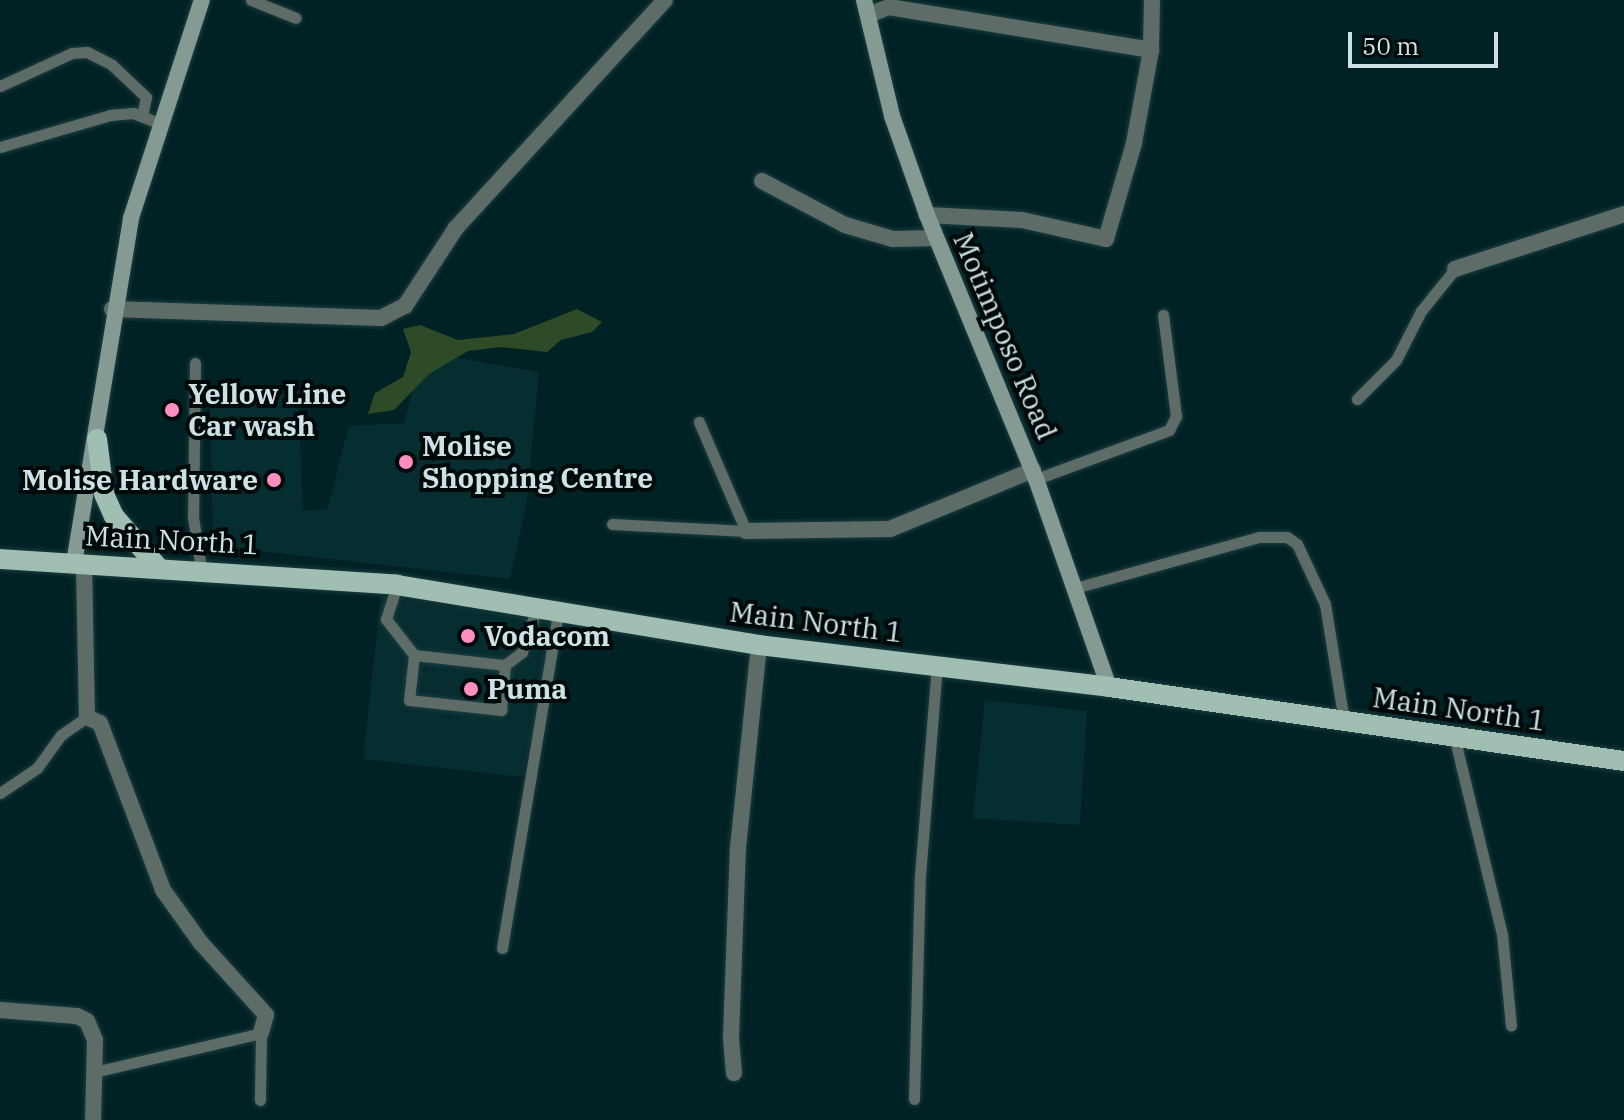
<!DOCTYPE html>
<style>
body{margin:0}
#map{position:relative;width:1624px;height:1120px;overflow:hidden;background:#002225;font-family:"IBM Plex Serif",serif}
div>[style]{position:absolute}
.built>*{inset:0;background:#062d2f}
.green>*{inset:0;background:#2d4b26}
.roads{filter:drop-shadow(0 0 2px #1d3d40) drop-shadow(0 0 2px #1d3d40)}
.lane>*{height:11px;margin:-5.5px;padding:0 5.5px;transform-origin:5.5px;border-radius:5.5px;background:#5e6c67}
.street>*{height:16px;margin:-8px;padding:0 8px;transform-origin:8px;border-radius:8px;background:#5e6c67}
.secondary>*{height:16px;margin:-8px;padding:0 8px;transform-origin:8px;border-radius:8px;background:#849a92}
.primary>*{height:20px;margin:-10px;padding:0 10px;transform-origin:10px;border-radius:10px;background:#a1beb3}
.dots>*{width:22px;height:22px;translate:-50% -50%;box-sizing:border-box;border:4px solid #00090a;border-radius:50%}
span{translate:-50% -50%;white-space:nowrap;text-align:center;line-height:1.15;-webkit-text-stroke:8px #00090a;paint-order:stroke}
.street-label{font-size:28px;color:#cee2e3}
.poi-label{font-size:28px;color:#cee2e3;font-weight:700}
.left{translate:0 -50%;text-align:left}
.right{translate:-100% -50%;text-align:right}
.scale{position:absolute;left:1348px;top:32px;width:150px;height:36px;box-sizing:border-box;border:4px solid #cee2e3;border-top:0;padding-left:10px;font-size:24px;line-height:28px;white-space:nowrap;color:#cee2e3;-webkit-text-stroke:6px #00090a;paint-order:stroke}
</style>
<div id="map">
<div class="built">
<div style="clip-path:polygon(423px 352px,539px 372px,526px 507px,510px 579px,213px 546px,210px 396px,298px 392px,303px 511px,327px 509px,349px 426px,404px 423px)"></div>
<div style="clip-path:polygon(381px 596px,557px 622px,522px 777px,363px 759px)"></div>
<div style="clip-path:polygon(985px 700px,1087px 711px,1080px 825px,973px 818px)"></div>
</div>
<div class="green">
<div style="clip-path:polygon(577px 309px,602px 322px,592px 332px,561px 340px,547px 352px,501px 347px,468px 351px,429px 374px,394px 410px,368px 414px,375px 393px,403px 377px,411px 352px,403px 329px,420px 325px,458px 340px,514px 334px)"></div>
</div>
<div class="roads">
<div class="lane">
<div style="left:251px;top:0;width:48px;rotate:21.8deg"></div>
<div style="left:0;top:86px;width:79px;rotate:-24.6deg"></div>
<div style="left:72px;top:53px;width:15px;rotate:-4deg"></div>
<div style="left:87px;top:52px;width:28px;rotate:27deg"></div>
<div style="left:112px;top:65px;width:47px;rotate:43.3deg"></div>
<div style="left:146px;top:97px;width:19px;rotate:102deg"></div>
<div style="left:0;top:147px;width:115px;rotate:-16.2deg"></div>
<div style="left:110px;top:115px;width:23px;rotate:-5deg"></div>
<div style="left:133px;top:113px;width:28px;rotate:21deg"></div>
<div style="left:195px;top:363px;width:154px;rotate:90.7deg"></div>
<div style="left:193px;top:517px;width:52px;rotate:81.1deg"></div>
<div style="left:1357px;top:399px;width:55px;rotate:-45deg"></div>
<div style="left:1396px;top:360px;width:55px;rotate:-63deg"></div>
<div style="left:1421px;top:311px;width:54px;rotate:-51deg"></div>
<div style="left:1036px;top:479px;width:142px;rotate:-20.2deg"></div>
<div style="left:1169px;top:430px;width:16px;rotate:-63deg"></div>
<div style="left:1176px;top:416px;width:102px;rotate:-97.3deg"></div>
<div style="left:612px;top:524px;width:134px;rotate:3deg"></div>
<div style="left:746px;top:531px;width:119px;rotate:-113.3deg"></div>
<div style="left:397px;top:585px;width:36px;rotate:108deg"></div>
<div style="left:386px;top:619px;width:46px;rotate:52.1deg"></div>
<div style="left:414px;top:655px;width:92px;rotate:6.3deg"></div>
<div style="left:505px;top:665px;width:21px;rotate:-37deg"></div>
<div style="left:522px;top:652px;width:47px;rotate:-71.6deg"></div>
<div style="left:1075px;top:588px;width:191px;rotate:-15.5deg"></div>
<div style="left:1259px;top:537px;width:28px"></div>
<div style="left:1287px;top:537px;width:12px;rotate:35deg"></div>
<div style="left:1297px;top:544px;width:66px;rotate:65deg"></div>
<div style="left:1325px;top:604px;width:119px;rotate:80.8deg"></div>
<div style="left:414px;top:655px;width:45px;rotate:96.3deg"></div>
<div style="left:409px;top:700px;width:93px;rotate:6.2deg"></div>
<div style="left:501px;top:710px;width:45px;rotate:-84.9deg"></div>
<div style="left:1454px;top:736px;width:204px;rotate:76.4deg"></div>
<div style="left:1502px;top:934px;width:92px;rotate:84.4deg"></div>
<div style="left:0;top:793px;width:45px;rotate:-34deg"></div>
<div style="left:37px;top:768px;width:41px;rotate:-54deg"></div>
<div style="left:61px;top:735px;width:32px;rotate:-35deg"></div>
<div style="left:502px;top:948px;width:344px;rotate:-80.5deg"></div>
<div style="left:94px;top:1072px;width:171px;rotate:-13.1deg"></div>
<div style="left:261px;top:1033px;width:67px;rotate:90.9deg"></div>
<div style="left:914px;top:1099px;width:223px;rotate:-88.5deg"></div>
<div style="left:920px;top:876px;width:212px;rotate:-85.4deg"></div>
</div>
<div class="street">
<div style="left:868px;top:15px;width:22px;rotate:-21deg"></div>
<div style="left:889px;top:7px;width:266px;rotate:9.3deg"></div>
<div style="left:762px;top:181px;width:94px;rotate:27.9deg"></div>
<div style="left:845px;top:225px;width:50px;rotate:16.3deg"></div>
<div style="left:893px;top:239px;width:43px;rotate:-1.3deg"></div>
<div style="left:927px;top:215px;width:95px;rotate:3deg"></div>
<div style="left:1022px;top:220px;width:86px;rotate:12.7deg"></div>
<div style="left:1106px;top:239px;width:100px;rotate:-73.7deg"></div>
<div style="left:1134px;top:143px;width:95px;rotate:-79.6deg"></div>
<div style="left:1151px;top:50px;width:50px;rotate:-88.9deg"></div>
<div style="left:1455px;top:269px;width:178px;rotate:-18deg"></div>
<div style="left:112px;top:309px;width:269px;rotate:1.9deg"></div>
<div style="left:381px;top:318px;width:27px;rotate:-27deg"></div>
<div style="left:405px;top:306px;width:93px;rotate:-56.8deg"></div>
<div style="left:456px;top:228px;width:309px;rotate:-47.5deg"></div>
<div style="left:746px;top:531px;width:144px;rotate:-0.8deg"></div>
<div style="left:890px;top:529px;width:155px;rotate:-22.4deg"></div>
<div style="left:84px;top:564px;width:153px;rotate:88.9deg"></div>
<div style="left:87px;top:717px;width:14px;rotate:25deg"></div>
<div style="left:100px;top:723px;width:178px;rotate:69.3deg"></div>
<div style="left:163px;top:890px;width:65px;rotate:54.4deg"></div>
<div style="left:201px;top:943px;width:97px;rotate:47.9deg"></div>
<div style="left:266px;top:1015px;width:19px;rotate:106deg"></div>
<div style="left:0;top:1010px;width:77px;rotate:4.5deg"></div>
<div style="left:77px;top:1016px;width:11px;rotate:27deg"></div>
<div style="left:87px;top:1021px;width:21px;rotate:67deg"></div>
<div style="left:95px;top:1040px;width:80px;rotate:91.4deg"></div>
<div style="left:734px;top:1073px;width:36px;rotate:-95deg"></div>
<div style="left:731px;top:1037px;width:189px;rotate:-87.9deg"></div>
<div style="left:738px;top:848px;width:204px;rotate:-84.1deg"></div>
</div>
<div class="secondary">
<div style="left:864px;top:0;width:119px;rotate:76.4deg"></div>
<div style="left:892px;top:116px;width:105px;rotate:70.5deg"></div>
<div style="left:927px;top:215px;width:286px;rotate:67.6deg"></div>
<div style="left:1036px;top:479px;width:220px;rotate:70.7deg"></div>
<div style="left:74px;top:563px;width:350px;rotate:-80.6deg"></div>
<div style="left:131px;top:218px;width:229px;rotate:-72deg"></div>
</div>
<div class="primary">
<div style="left:97px;top:439px;width:55px;rotate:82.7deg"></div>
<div style="left:104px;top:494px;width:24px;rotate:66deg"></div>
<div style="left:114px;top:516px;width:66px;rotate:49.3deg"></div>
<div style="left:0;top:559px;width:398px;rotate:3.7deg"></div>
<div style="left:397px;top:585px;width:367px;rotate:9.4deg"></div>
<div style="left:759px;top:645px;width:353px;rotate:6.8deg"></div>
<div style="left:1109px;top:687px;width:520px;rotate:8.18deg"></div>
</div>
</div>
<div class="dots">
<div style="left:172px;top:410px;background:#fe8ebe"></div>
<div style="left:406px;top:462px;background:#fe8ebe"></div>
<div style="left:274px;top:480px;background:#fe8ebe"></div>
<div style="left:468px;top:636px;background:#fe8ebe"></div>
<div style="left:471px;top:689px;background:#fe8ebe"></div>
</div>
<div class="street-label">
<span style="left:1005px;top:336px;rotate:67deg">Motimposo Road</span>
<span style="left:172px;top:540px;rotate:3deg">Main North 1</span>
<span style="left:816px;top:622px;rotate:7deg">Main North 1</span>
<span style="left:1459px;top:709px;rotate:8deg">Main North 1</span>
</div>
<div class="poi-label">
<span class="left" style="left:188px;top:410px">Yellow Line<br>Car wash</span>
<span class="left" style="left:422px;top:462px">Molise<br>Shopping Centre</span>
<span class="right" style="left:258px;top:480px">Molise Hardware</span>
<span class="left" style="left:484px;top:636px">Vodacom</span>
<span class="left" style="left:487px;top:689px">Puma</span>
</div>
<div class="scale">50 m</div>
</div>
